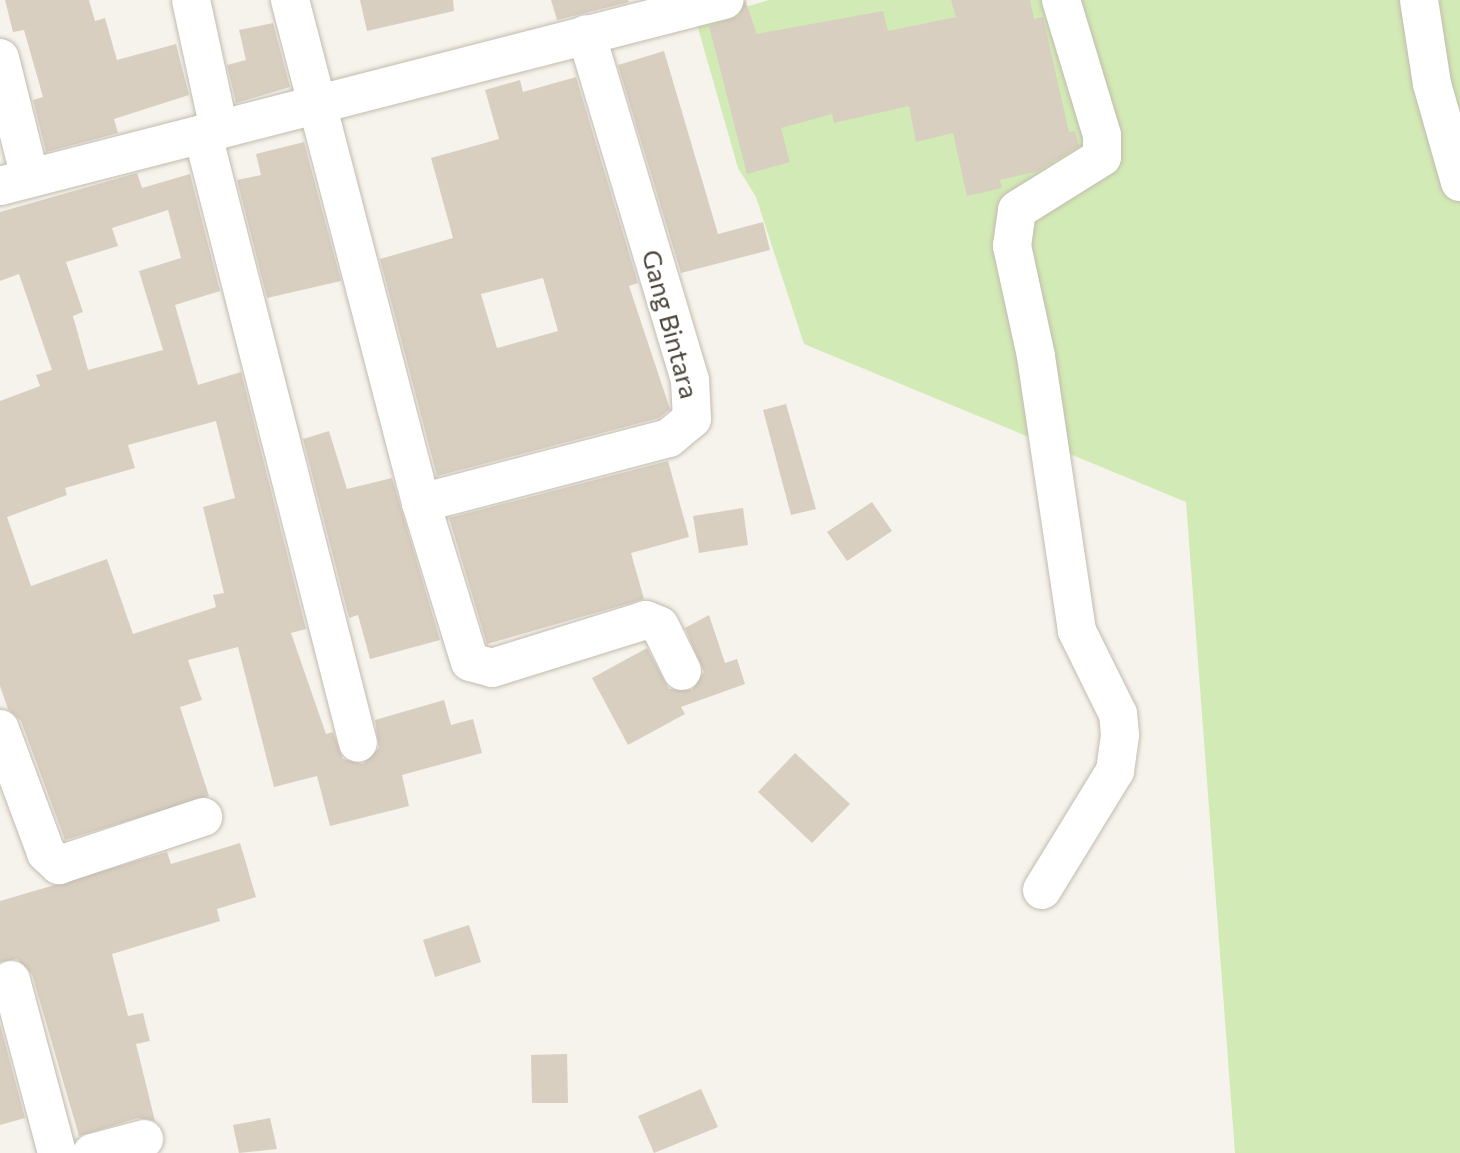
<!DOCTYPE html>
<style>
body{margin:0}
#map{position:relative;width:1460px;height:1153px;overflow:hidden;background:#f6f3ec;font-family:Commissioner,sans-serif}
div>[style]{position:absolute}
.green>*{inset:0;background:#d2eab5}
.building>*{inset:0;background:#d8cfc1}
.roads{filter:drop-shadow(0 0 2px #c2bbae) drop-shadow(0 0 2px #c2bbae)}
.minor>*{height:38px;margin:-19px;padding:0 19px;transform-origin:19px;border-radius:19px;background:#fff}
span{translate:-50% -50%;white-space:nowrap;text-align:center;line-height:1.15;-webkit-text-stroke:5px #fff;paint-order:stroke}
.street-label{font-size:26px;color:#4b4439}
</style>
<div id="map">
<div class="green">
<div style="clip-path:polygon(769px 0,1460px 0,1460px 1153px,1235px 1153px,1186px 502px,804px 344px,756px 197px,738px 168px,696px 21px)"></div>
</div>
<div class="building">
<div style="clip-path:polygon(5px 0,89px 0,95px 21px,105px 18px,117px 60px,176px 44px,189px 95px,114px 119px,118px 133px,46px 152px,33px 100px,43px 97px,24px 30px,13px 32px)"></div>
<div style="clip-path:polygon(360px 0,453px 0,454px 11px,367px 31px)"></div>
<div style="clip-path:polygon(551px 0,628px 0,629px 2px,557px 20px)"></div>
<div style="clip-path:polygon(745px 0,757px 34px,883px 11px,888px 31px,956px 17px,951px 0,1030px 0,1034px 19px,1043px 17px,1069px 132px,1075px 131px,1079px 146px,1038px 171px,1000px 180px,1002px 188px,967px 196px,953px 133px,916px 142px,909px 106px,834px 123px,832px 114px,781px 128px,790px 162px,747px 174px,709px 26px,739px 16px)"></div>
<div style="clip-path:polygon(273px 23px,290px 87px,236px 103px,227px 65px,246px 60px,239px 30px)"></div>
<div style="clip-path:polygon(664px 51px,718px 234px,763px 222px,770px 250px,681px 273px,618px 65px)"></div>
<div style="clip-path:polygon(evenodd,576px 77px,638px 283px,629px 286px,670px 409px,659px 418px,437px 476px,380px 259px,453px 238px,431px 158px,499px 139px,485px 90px,520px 80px,523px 92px,576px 77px,543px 278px,558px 331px,497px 348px,481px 294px,543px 278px)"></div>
<div style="clip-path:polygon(304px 142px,341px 281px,267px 298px,237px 180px,261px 175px,256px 154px)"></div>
<div style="clip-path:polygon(evenodd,137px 173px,142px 188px,190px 174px,220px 291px,175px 305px,198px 385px,241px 372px,306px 629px,291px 633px,326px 734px,333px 732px,343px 759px,363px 764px,379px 748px,375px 720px,444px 700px,451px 725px,473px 719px,482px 753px,402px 775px,409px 806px,330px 826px,317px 776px,274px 787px,238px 647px,188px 660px,202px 700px,180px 707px,209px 796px,65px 840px,21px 721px,8px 709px,0 686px,0 401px,40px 386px,36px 375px,52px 370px,19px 274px,0 281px,0 212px,137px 173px,168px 210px,181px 258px,139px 271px,163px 350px,88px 370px,73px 316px,83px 312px,66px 262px,118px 246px,112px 228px,168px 210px,137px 173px,216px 421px,235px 498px,203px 507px,224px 593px,213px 595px,216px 607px,133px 634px,107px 559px,31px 586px,7px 517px,67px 495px,65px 488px,135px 468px,128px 445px,216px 421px)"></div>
<div style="clip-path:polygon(786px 404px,816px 509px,791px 515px,763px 410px)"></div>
<div style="clip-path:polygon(329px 431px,347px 489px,392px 478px,440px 640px,370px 659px,358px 615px,349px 618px,303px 439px)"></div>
<div style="clip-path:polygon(668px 461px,689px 537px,631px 553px,644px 599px,487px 644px,449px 518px)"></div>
<div style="clip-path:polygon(872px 502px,892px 531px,847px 561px,827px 532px)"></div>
<div style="clip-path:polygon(743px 508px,748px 545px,699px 553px,693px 516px)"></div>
<div style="clip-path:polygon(709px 615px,725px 663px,737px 659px,745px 684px,681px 707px,685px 714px,628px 745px,592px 678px,647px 648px,669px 689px,692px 690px,704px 672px,685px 628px)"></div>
<div style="clip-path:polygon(795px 753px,850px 804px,812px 843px,758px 792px)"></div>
<div style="clip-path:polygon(240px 843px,256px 897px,217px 909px,220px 921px,112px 954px,128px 1016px,143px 1013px,150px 1041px,136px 1044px,155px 1121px,138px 1118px,79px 1136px,32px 974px,17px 959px,0 962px,0 901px,167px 852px,171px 864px)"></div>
<div style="clip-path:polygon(469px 925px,481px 962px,435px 977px,423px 940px)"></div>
<div style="clip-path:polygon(0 1024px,25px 1118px,0 1125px)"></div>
<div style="clip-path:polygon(567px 1054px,568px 1103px,532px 1103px,531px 1055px)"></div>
<div style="clip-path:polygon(701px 1089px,718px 1127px,654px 1153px,638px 1116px)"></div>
<div style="clip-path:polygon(270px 1118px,277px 1149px,239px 1153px,233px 1125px)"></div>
</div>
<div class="roads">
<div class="minor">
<div style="left:191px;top:0;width:133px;rotate:77.8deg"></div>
<div style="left:290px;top:0;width:520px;rotate:75.4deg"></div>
<div style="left:421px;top:503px;width:166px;rotate:72.9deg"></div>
<div style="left:470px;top:662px;width:23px;rotate:15deg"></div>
<div style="left:492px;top:668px;width:161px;rotate:-17.3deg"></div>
<div style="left:646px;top:620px;width:15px;rotate:23deg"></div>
<div style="left:660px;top:626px;width:50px;rotate:63.9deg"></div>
<div style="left:1419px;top:0;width:85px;rotate:81.2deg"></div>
<div style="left:1432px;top:84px;width:102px;rotate:74.1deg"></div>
<div style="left:0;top:58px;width:124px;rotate:76deg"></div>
<div style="left:203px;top:135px;width:627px;rotate:75.7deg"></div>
<div style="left:0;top:186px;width:748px;rotate:-14.41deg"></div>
<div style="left:421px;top:503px;width:256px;rotate:-14.7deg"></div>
<div style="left:669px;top:438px;width:30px;rotate:-40deg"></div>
<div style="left:692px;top:419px;width:39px;rotate:-93deg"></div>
<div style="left:690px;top:380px;width:361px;rotate:-106.7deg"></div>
<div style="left:0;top:729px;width:132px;rotate:69.6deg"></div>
<div style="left:46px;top:853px;width:18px;rotate:43deg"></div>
<div style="left:59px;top:865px;width:152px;rotate:-18.4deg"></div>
<div style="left:1042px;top:890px;width:140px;rotate:-58.5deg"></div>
<div style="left:1115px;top:771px;width:36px;rotate:-82deg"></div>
<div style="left:1120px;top:735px;width:21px;rotate:-95deg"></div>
<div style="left:1118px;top:714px;width:93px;rotate:-116.3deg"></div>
<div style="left:1077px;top:631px;width:278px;rotate:-98.5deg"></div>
<div style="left:1036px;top:356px;width:113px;rotate:-102.3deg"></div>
<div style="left:1012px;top:246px;width:36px;rotate:-82deg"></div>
<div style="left:1017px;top:210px;width:100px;rotate:-31.9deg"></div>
<div style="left:1102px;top:157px;width:22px;rotate:-90deg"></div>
<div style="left:1102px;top:135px;width:141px;rotate:-106.9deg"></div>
<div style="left:11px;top:980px;width:179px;rotate:75.1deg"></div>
<div style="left:92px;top:1153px;width:54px;rotate:-15.1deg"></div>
</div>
</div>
<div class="street-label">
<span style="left:671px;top:324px;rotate:75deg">Gang Bintara</span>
</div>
</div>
